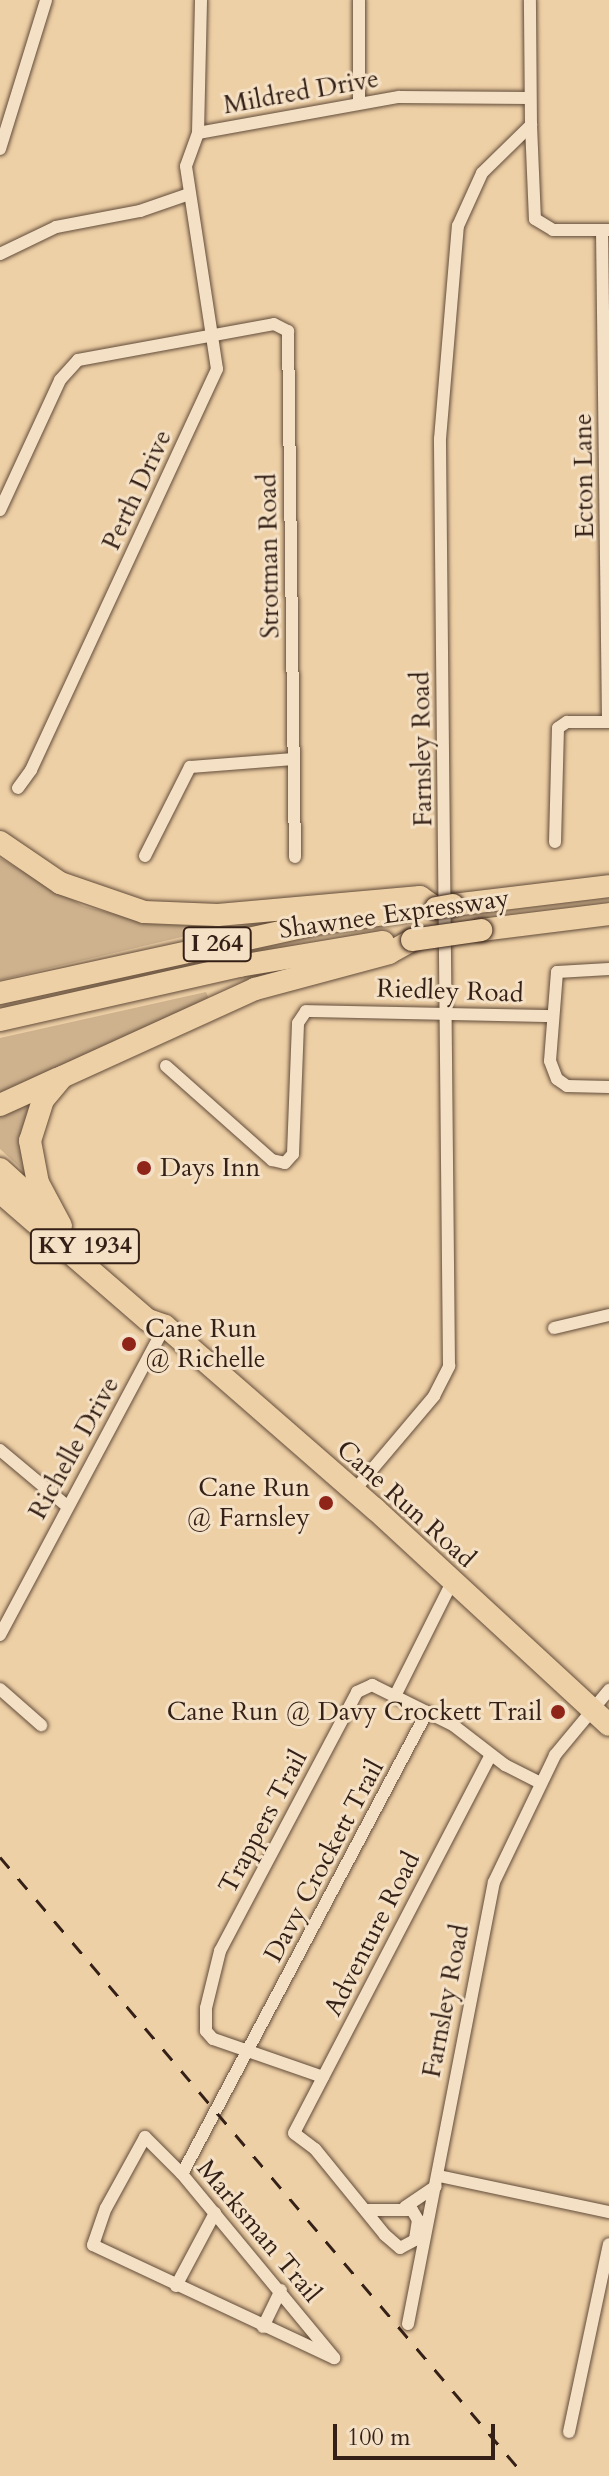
<!DOCTYPE html>
<style>
body{margin:0}
#map{position:relative;width:609px;height:2476px;overflow:hidden;background:#eed0a6;font-family:Cardo,serif}
div>[style]{position:absolute}
.green>*{inset:0;background:#ceb28e}
.roads{filter:drop-shadow(0 0 2px #624c3a) drop-shadow(0 0 2px #624c3a)}
.street>*{height:12px;margin:-6px;padding:0 6px;transform-origin:6px;border-radius:6px;background:#f4e0c5}
.highway>*{height:22px;margin:-11px;padding:0 11px;transform-origin:11px;border-radius:11px;background:#eed0a6}
.rail>*{height:3px;margin-top:-1.5px;transform-origin:0;background:repeating-linear-gradient(90deg,#342016 0 14px,transparent 0 28px)}
.bridges{filter:drop-shadow(0 0 2px #342016) drop-shadow(0 0 2px #342016)}
.highway-bridge>*{height:22px;margin:-11px;padding:0 11px;transform-origin:11px;border-radius:11px;background:#eed0a6}
.dots>*{width:22px;height:22px;translate:-50% -50%;box-sizing:border-box;border:4px solid #f4e0c5;border-radius:50%}
span{translate:-50% -50%;white-space:nowrap;text-align:center;line-height:1.15;-webkit-text-stroke:6px #f4e0c5;paint-order:stroke}
.shield-label span{padding:2px 6px;background:#f4e0c5;border:2px solid;border-radius:6px;-webkit-text-stroke-width:0}
.shield-label{font-size:24px;color:#342016;font-weight:700}
.street-label{font-size:26px;color:#342016}
.poi-label{font-size:26px;color:#342016}
.left{translate:0 -50%;text-align:left}
.right{translate:-100% -50%;text-align:right}
.scale{position:absolute;left:333px;top:2424px;width:162px;height:36px;box-sizing:border-box;border:4px solid #342016;border-top:0;padding-left:10px;font-size:24px;line-height:28px;white-space:nowrap;color:#342016;-webkit-text-stroke:6px #f4e0c5;paint-order:stroke}
</style>
<div id="map">
<div class="green">
<div style="clip-path:polygon(0 858px,83px 906px,154px 924px,224px 927px,0 980px)"></div>
<div style="clip-path:polygon(206px 992px,209px 999px,0 1095px,0 1038px)"></div>
<div style="clip-path:polygon(30px 1104px,21px 1143px,25px 1172px,0 1149px,0 1116px)"></div>
</div>
<div class="roads">
<div class="street">
<div style="left:359px;top:103px;width:103px;rotate:-90deg"></div>
<div style="left:531px;top:125px;width:94px;rotate:87.6deg"></div>
<div style="left:535px;top:219px;width:21px;rotate:31deg"></div>
<div style="left:553px;top:230px;width:56px"></div>
<div style="left:198px;top:133px;width:204px;rotate:-10.2deg"></div>
<div style="left:399px;top:97px;width:131px;rotate:0.4deg"></div>
<div style="left:0;top:149px;width:156px;rotate:-72.8deg"></div>
<div style="left:602px;top:230px;width:492px;rotate:89.3deg"></div>
<div style="left:0;top:254px;width:62px;rotate:-25.7deg"></div>
<div style="left:56px;top:227px;width:86px;rotate:-10.8deg"></div>
<div style="left:140px;top:211px;width:52px;rotate:-19.1deg"></div>
<div style="left:0;top:510px;width:143px;rotate:-65.2deg"></div>
<div style="left:60px;top:380px;width:27px;rotate:-48deg"></div>
<div style="left:78px;top:360px;width:199px;rotate:-10.4deg"></div>
<div style="left:274px;top:324px;width:16px;rotate:27deg"></div>
<div style="left:288px;top:331px;width:526px;rotate:89.24deg"></div>
<div style="left:18px;top:788px;width:22px;rotate:-54deg"></div>
<div style="left:31px;top:770px;width:442px;rotate:-65.1deg"></div>
<div style="left:217px;top:369px;width:205px;rotate:-98.7deg"></div>
<div style="left:186px;top:166px;width:35px;rotate:-70deg"></div>
<div style="left:198px;top:133px;width:133px;rotate:-88.7deg"></div>
<div style="left:555px;top:842px;width:114px;rotate:-88.5deg"></div>
<div style="left:558px;top:728px;width:11px;rotate:-34deg"></div>
<div style="left:567px;top:722px;width:42px"></div>
<div style="left:145px;top:856px;width:100px;rotate:-63.2deg"></div>
<div style="left:190px;top:767px;width:104px;rotate:-4.4deg"></div>
<div style="left:609px;top:969px;width:52px;rotate:176.7deg"></div>
<div style="left:557px;top:972px;width:89px;rotate:94.5deg"></div>
<div style="left:550px;top:1061px;width:19px;rotate:69deg"></div>
<div style="left:557px;top:1079px;width:12px;rotate:35deg"></div>
<div style="left:567px;top:1086px;width:42px;rotate:1.4deg"></div>
<div style="left:166px;top:1066px;width:142px;rotate:41.6deg"></div>
<div style="left:272px;top:1160px;width:13px;rotate:13deg"></div>
<div style="left:285px;top:1163px;width:12px;rotate:-48deg"></div>
<div style="left:293px;top:1154px;width:131px;rotate:-87.8deg"></div>
<div style="left:298px;top:1023px;width:14px;rotate:-56deg"></div>
<div style="left:306px;top:1011px;width:245px;rotate:1.2deg"></div>
<div style="left:554px;top:1328px;width:57px;rotate:-13.3deg"></div>
<div style="left:0;top:1450px;width:87px;rotate:39.9deg"></div>
<div style="left:353px;top:1492px;width:126px;rotate:-49.8deg"></div>
<div style="left:434px;top:1396px;width:34px;rotate:-63deg"></div>
<div style="left:449px;top:1366px;width:927px;rotate:-90.56deg"></div>
<div style="left:440px;top:439px;width:214px;rotate:-85.2deg"></div>
<div style="left:458px;top:226px;width:58px;rotate:-65.6deg"></div>
<div style="left:482px;top:173px;width:69px;rotate:-44.4deg"></div>
<div style="left:531px;top:125px;width:125px;rotate:-90.5deg"></div>
<div style="left:0;top:1635px;width:350px;rotate:-61.9deg"></div>
<div style="left:0;top:1689px;width:55px;rotate:41.3deg"></div>
<div style="left:395px;top:1696px;width:127px;rotate:-63.4deg"></div>
<div style="left:323px;top:2077px;width:116px;rotate:-160.9deg"></div>
<div style="left:213px;top:2039px;width:11px;rotate:-131deg"></div>
<div style="left:206px;top:2031px;width:23px;rotate:-90deg"></div>
<div style="left:206px;top:2008px;width:59px;rotate:-76.2deg"></div>
<div style="left:220px;top:1951px;width:293px;rotate:-62.1deg"></div>
<div style="left:357px;top:1692px;width:17px;rotate:-25deg"></div>
<div style="left:372px;top:1685px;width:90px;rotate:26.3deg"></div>
<div style="left:453px;top:1725px;width:66px;rotate:37.6deg"></div>
<div style="left:505px;top:1765px;width:39px;rotate:27deg"></div>
<div style="left:145px;top:2137px;width:52px;rotate:45deg"></div>
<div style="left:182px;top:2174px;width:239px;rotate:50.4deg"></div>
<div style="left:334px;top:2358px;width:266px;rotate:-154.9deg"></div>
<div style="left:93px;top:2245px;width:39px;rotate:-71deg"></div>
<div style="left:106px;top:2208px;width:81px;rotate:-61.2deg"></div>
<div style="left:182px;top:2174px;width:523px;rotate:-62.06deg"></div>
<div style="left:439px;top:2176px;width:174px;rotate:12deg"></div>
<div style="left:405px;top:2207px;width:37px;rotate:-34deg"></div>
<div style="left:366px;top:2210px;width:46px"></div>
<div style="left:412px;top:2210px;width:12px;rotate:59deg"></div>
<div style="left:418px;top:2220px;width:20px;rotate:99deg"></div>
<div style="left:415px;top:2240px;width:17px;rotate:152deg"></div>
<div style="left:400px;top:2248px;width:20px;rotate:-139deg"></div>
<div style="left:385px;top:2235px;width:111px;rotate:-129.1deg"></div>
<div style="left:315px;top:2149px;width:26px;rotate:-143deg"></div>
<div style="left:294px;top:2133px;width:425px;rotate:-62.5deg"></div>
<div style="left:176px;top:2286px;width:83px;rotate:-61.9deg"></div>
<div style="left:408px;top:2324px;width:450px;rotate:-79deg"></div>
<div style="left:494px;top:1882px;width:141px;rotate:-64.3deg"></div>
<div style="left:555px;top:1755px;width:85px;rotate:-50.3deg"></div>
<div style="left:263px;top:2327px;width:41px;rotate:-64.1deg"></div>
<div style="left:569px;top:2432px;width:192px;rotate:-78deg"></div>
</div>
<div class="highway">
<div style="left:0;top:842px;width:73px;rotate:34.3deg"></div>
<div style="left:60px;top:883px;width:89px;rotate:19deg"></div>
<div style="left:144px;top:912px;width:74px;rotate:2.3deg"></div>
<div style="left:218px;top:915px;width:203px;rotate:-5.1deg"></div>
<div style="left:420px;top:897px;width:19px;rotate:35deg"></div>
<div style="left:453px;top:905px;width:157px;rotate:-6.9deg"></div>
<div style="left:481px;top:930px;width:129px;rotate:-7.1deg"></div>
<div style="left:0;top:993px;width:328px;rotate:-12.3deg"></div>
<div style="left:320px;top:923px;width:88px;rotate:-7.9deg"></div>
<div style="left:0;top:1020px;width:245px;rotate:-12.7deg"></div>
<div style="left:239px;top:966px;width:146px;rotate:-9.5deg"></div>
<div style="left:0;top:1105px;width:63px;rotate:-24.5deg"></div>
<div style="left:0;top:1169px;width:59px;rotate:42.3deg"></div>
<div style="left:0;top:1192px;width:196px;rotate:40.9deg"></div>
<div style="left:148px;top:1320px;width:18px;rotate:19deg"></div>
<div style="left:165px;top:1326px;width:279px;rotate:41.1deg"></div>
<div style="left:375px;top:1509px;width:318px;rotate:42.7deg"></div>
<div style="left:61px;top:1226px;width:49px;rotate:-118.1deg"></div>
<div style="left:38px;top:1183px;width:43px;rotate:-100.8deg"></div>
<div style="left:30px;top:1141px;width:43px;rotate:-72.4deg"></div>
<div style="left:43px;top:1100px;width:30px;rotate:-50deg"></div>
<div style="left:62px;top:1077px;width:212px;rotate:-24.5deg"></div>
<div style="left:255px;top:989px;width:139px;rotate:-15deg"></div>
<div style="left:389px;top:953px;width:26px;rotate:-29deg"></div>
</div>
</div>
<div class="rail">
<div style="left:0;top:1857px;width:812px;rotate:49.7deg"></div>
</div>
<div class="bridges">
<div class="highway-bridge">
<div style="left:436px;top:908px;width:17px;rotate:-10deg"></div>
<div style="left:412px;top:940px;width:70px;rotate:-8.2deg"></div>
</div>
</div>
<div class="dots">
<div style="left:144px;top:1168px;background:#8f2418"></div>
<div style="left:129px;top:1344px;background:#8f2418"></div>
<div style="left:326px;top:1503px;background:#8f2418"></div>
<div style="left:558px;top:1712px;background:#8f2418"></div>
</div>
<div class="shield-label">
<span style="left:217px;top:944px">I 264</span>
<span style="left:85px;top:1246px">KY 1934</span>
</div>
<div class="street-label">
<span style="left:301px;top:92px;rotate:-10deg">Mildred Drive</span>
<span style="left:584px;top:476px;rotate:-91deg">Ecton Lane</span>
<span style="left:137px;top:490px;rotate:-65deg">Perth Drive</span>
<span style="left:269px;top:556px;rotate:-91deg">Strotman Road</span>
<span style="left:422px;top:749px;rotate:-91deg">Farnsley Road</span>
<span style="left:394px;top:914px;rotate:-8deg">Shawnee Expressway</span>
<span style="left:450px;top:991px;rotate:2deg">Riedley Road</span>
<span style="left:74px;top:1448px;rotate:-61deg">Richelle Drive</span>
<span style="left:406px;top:1504px;rotate:42deg">Cane Run Road</span>
<span style="left:263px;top:1822px;rotate:-62deg">Trappers Trail</span>
<span style="left:324px;top:1861px;rotate:-62deg">Davy Crockett Trail</span>
<span style="left:372px;top:1934px;rotate:-63deg">Adventure Road</span>
<span style="left:446px;top:2001px;rotate:-79deg">Farnsley Road</span>
<span style="left:259px;top:2231px;rotate:50deg">Marksman Trail</span>
</div>
<div class="poi-label">
<span class="left" style="left:160px;top:1168px">Days Inn</span>
<span class="left" style="left:145px;top:1344px">Cane Run<br>@ Richelle</span>
<span class="right" style="left:310px;top:1503px">Cane Run<br>@ Farnsley</span>
<span class="right" style="left:542px;top:1712px">Cane Run @ Davy Crockett Trail</span>
</div>
<div class="scale">100 m</div>
</div>
